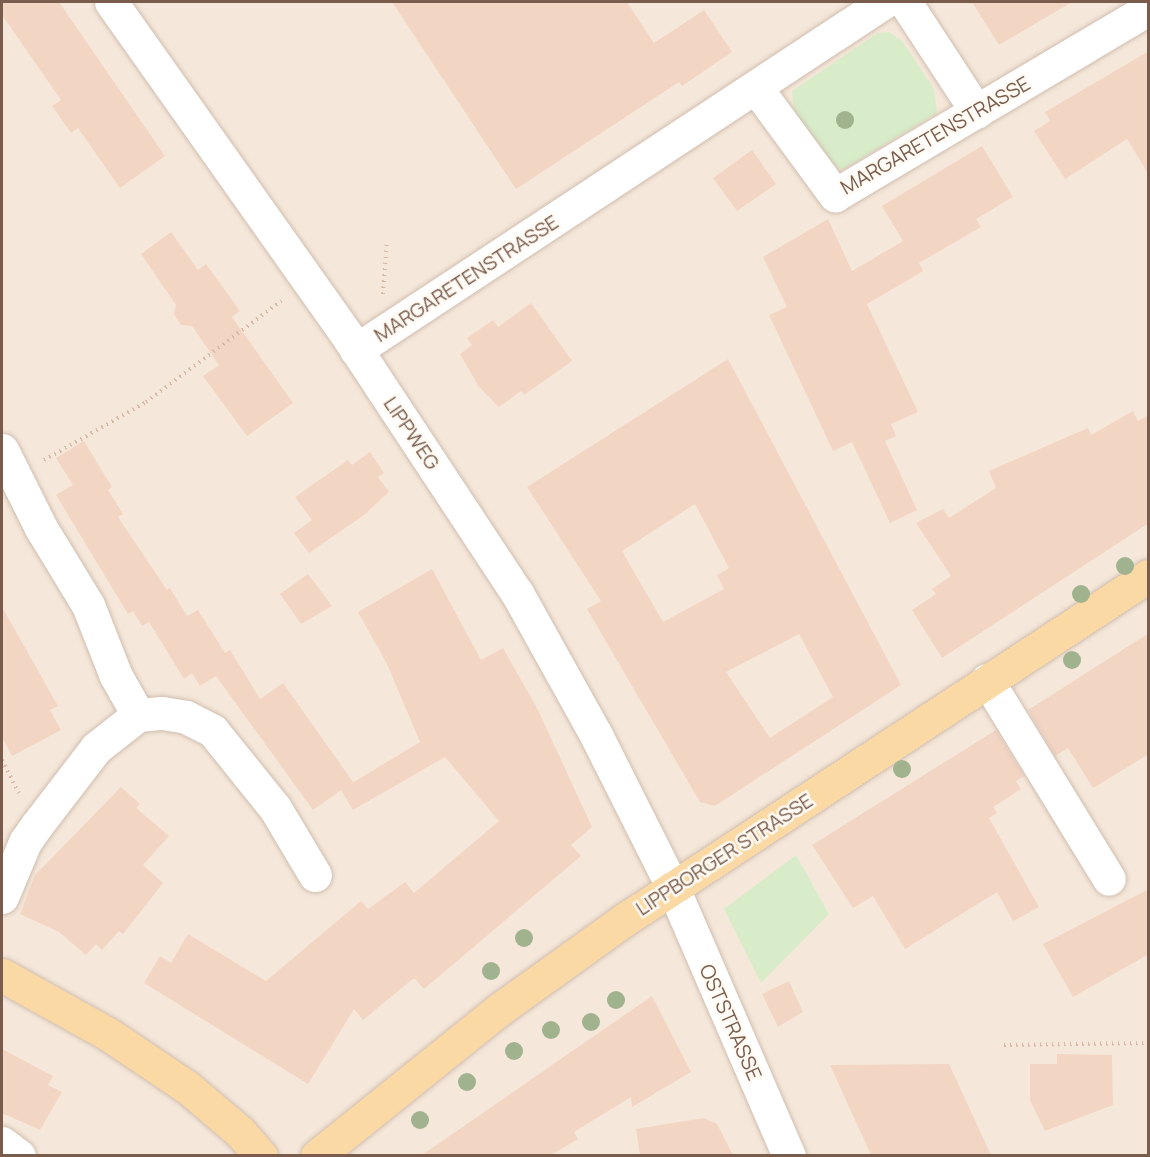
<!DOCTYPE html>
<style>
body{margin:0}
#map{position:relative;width:1150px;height:1157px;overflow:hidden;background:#fdf6ec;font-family:Manrope,sans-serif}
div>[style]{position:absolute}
.residential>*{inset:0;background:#f5e8da}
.green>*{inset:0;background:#d8ecc9}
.building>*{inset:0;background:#f3d5c3}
.path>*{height:4px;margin-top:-2px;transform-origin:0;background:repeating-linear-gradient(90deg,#d9b8a5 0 1.5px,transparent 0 6px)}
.roads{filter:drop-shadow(0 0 2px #d1beb0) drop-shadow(0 0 2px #d1beb0)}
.minor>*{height:33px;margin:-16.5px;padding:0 16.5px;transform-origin:16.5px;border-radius:16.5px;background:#fff}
.major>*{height:33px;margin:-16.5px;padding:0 16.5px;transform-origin:16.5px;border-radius:16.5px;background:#fbd9a5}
.trees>*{width:18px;height:18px;margin:-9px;border-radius:50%;background:#a0b28e}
span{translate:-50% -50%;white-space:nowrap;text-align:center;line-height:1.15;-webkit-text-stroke:5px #fffaf3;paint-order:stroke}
.street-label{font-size:20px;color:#7a5c4d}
.frame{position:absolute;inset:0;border:3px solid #7a5c4d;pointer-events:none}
</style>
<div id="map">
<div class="residential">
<div style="clip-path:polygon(2px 2px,1148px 2px,1148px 1155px,2px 1155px)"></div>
</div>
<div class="green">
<div style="clip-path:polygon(889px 32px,902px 41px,934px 89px,937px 113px,843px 170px,827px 162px,795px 121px,792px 91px,878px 33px)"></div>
<div style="clip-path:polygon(796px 855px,829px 914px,761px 983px,724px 909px)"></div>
</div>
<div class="building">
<div style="clip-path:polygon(2px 2px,59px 2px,165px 156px,120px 188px,78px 128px,71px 133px,52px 106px,61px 100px,2px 15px)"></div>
<div style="clip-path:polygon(392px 2px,627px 2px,654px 43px,704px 10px,732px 52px,682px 86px,679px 82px,516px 189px)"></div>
<div style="clip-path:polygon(972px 2px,1072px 2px,999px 45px)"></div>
<div style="clip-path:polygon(1149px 51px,1149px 175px,1127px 139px,1065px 179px,1034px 131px,1050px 121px,1045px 112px)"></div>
<div style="clip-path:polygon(982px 146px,1013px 197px,976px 219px,981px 227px,919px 263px,923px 271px,867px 304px,918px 412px,891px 424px,896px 436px,885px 441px,917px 510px,890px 523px,852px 442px,833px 451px,769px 315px,787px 307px,763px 257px,828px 219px,852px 271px,903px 241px,882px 206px)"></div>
<div style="clip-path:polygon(752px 150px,776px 184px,737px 211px,713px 178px)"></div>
<div style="clip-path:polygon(171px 232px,198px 270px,206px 264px,240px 311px,232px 317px,293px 403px,247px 436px,203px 376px,219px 365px,192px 326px,181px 325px,174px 314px,176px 305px,141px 254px)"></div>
<div style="clip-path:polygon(531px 303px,572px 361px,524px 395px,521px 391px,499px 407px,479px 387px,460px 354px,472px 345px,467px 338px,493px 320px,498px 327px)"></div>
<div style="clip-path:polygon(evenodd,728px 359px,901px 685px,715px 806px,700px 802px,587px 609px,601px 601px,527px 487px,728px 359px,695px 504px,729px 568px,717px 575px,724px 589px,663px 622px,622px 551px,695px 504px,728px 359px,799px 634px,833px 697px,770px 738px,726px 672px,799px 634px)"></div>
<div style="clip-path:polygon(1133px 411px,1138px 421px,1149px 415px,1149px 523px,942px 658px,912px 610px,936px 594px,932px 589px,951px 576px,916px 523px,943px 509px,949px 518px,996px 488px,989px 471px,1088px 428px,1091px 435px)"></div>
<div style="clip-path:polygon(84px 441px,112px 487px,108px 490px,123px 514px,118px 517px,167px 590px,170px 588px,187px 616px,198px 610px,225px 653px,230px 650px,260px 699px,283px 683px,353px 782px,347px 786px,420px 742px,387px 664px,358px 612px,432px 569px,481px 660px,503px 648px,538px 710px,592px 827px,571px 845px,581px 856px,424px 989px,414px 978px,363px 1020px,354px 1009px,308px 1084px,144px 983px,160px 956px,171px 963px,188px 934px,266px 981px,361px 901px,368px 909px,405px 882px,414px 893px,499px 821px,445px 757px,353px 810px,341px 790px,313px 810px,216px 676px,200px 686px,192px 673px,184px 679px,149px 622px,142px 626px,133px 611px,128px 614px,56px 495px,73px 485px,56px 458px)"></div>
<div style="clip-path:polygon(370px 452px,384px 473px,378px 477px,389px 492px,364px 515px,309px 553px,294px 533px,312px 520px,295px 497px,348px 460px,352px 465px)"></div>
<div style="clip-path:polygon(308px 574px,332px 606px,301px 624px,280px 594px)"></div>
<div style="clip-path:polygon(2px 607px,58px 706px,50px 710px,61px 730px,12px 756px,2px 737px)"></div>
<div style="clip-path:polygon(1149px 633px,1149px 754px,1093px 788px,1068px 748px,1055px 756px,1028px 710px)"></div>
<div style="clip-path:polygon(996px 730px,1024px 776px,1016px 781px,1021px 789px,993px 807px,997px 813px,989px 818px,1039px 907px,1013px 921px,997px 892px,905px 949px,873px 896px,853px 908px,812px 845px)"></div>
<div style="clip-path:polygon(121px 787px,140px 804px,136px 808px,169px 836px,143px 865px,163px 883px,123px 934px,119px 931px,102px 950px,96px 944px,86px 955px,59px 932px,20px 914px,35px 875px)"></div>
<div style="clip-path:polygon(1149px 889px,1149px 954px,1073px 997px,1043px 944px)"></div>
<div style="clip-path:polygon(789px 981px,803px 1012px,778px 1027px,762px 994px)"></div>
<div style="clip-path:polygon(652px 996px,691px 1072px,632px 1107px,631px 1097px,574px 1132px,578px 1139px,551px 1155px,422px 1155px)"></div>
<div style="clip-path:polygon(2px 1049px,53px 1076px,48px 1085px,62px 1092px,40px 1130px,2px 1113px)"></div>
<div style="clip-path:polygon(1057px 1054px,1112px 1055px,1113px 1105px,1045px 1131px,1030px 1100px,1030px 1064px,1057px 1064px)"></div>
<div style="clip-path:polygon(949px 1064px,991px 1155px,871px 1155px,830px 1065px)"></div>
<div style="clip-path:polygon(704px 1118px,717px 1124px,733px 1155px,640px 1155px,636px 1129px)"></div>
</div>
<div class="path">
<div style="left:383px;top:294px;width:53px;rotate:-85.7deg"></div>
<div style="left:44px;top:460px;width:117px;rotate:-29.6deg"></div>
<div style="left:146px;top:402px;width:169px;rotate:-36.8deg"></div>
<div style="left:2px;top:760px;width:37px;rotate:63deg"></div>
<div style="left:1004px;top:1045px;width:144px;rotate:-0.8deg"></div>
</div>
<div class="roads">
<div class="minor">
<div style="left:111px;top:2px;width:414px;rotate:54.7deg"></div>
<div style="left:350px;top:340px;width:303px;rotate:56.6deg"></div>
<div style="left:517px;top:593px;width:162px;rotate:60.9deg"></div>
<div style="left:596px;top:735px;width:171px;rotate:63.3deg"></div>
<div style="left:673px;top:888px;width:292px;rotate:66.6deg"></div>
<div style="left:905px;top:2px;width:131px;rotate:56.8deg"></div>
<div style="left:757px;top:89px;width:132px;rotate:53.7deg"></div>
<div style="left:835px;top:195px;width:364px;rotate:-30.7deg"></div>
<div style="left:356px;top:350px;width:632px;rotate:-33.39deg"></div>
<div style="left:2px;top:450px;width:87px;rotate:63.4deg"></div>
<div style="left:41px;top:528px;width:90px;rotate:58.6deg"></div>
<div style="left:88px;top:605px;width:76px;rotate:68.5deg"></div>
<div style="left:116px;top:676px;width:45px;rotate:60.6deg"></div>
<div style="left:987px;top:680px;width:233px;rotate:58.5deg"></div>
<div style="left:138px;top:715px;width:24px;rotate:-5deg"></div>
<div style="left:162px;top:713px;width:24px;rotate:9deg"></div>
<div style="left:186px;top:717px;width:30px;rotate:27deg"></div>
<div style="left:213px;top:731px;width:99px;rotate:51.2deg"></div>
<div style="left:275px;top:808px;width:78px;rotate:59.2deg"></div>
<div style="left:2px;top:897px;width:60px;rotate:-67.3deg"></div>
<div style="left:25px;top:842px;width:21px;rotate:-55deg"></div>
<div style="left:37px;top:825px;width:97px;rotate:-52.5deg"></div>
<div style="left:96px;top:748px;width:53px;rotate:-38.2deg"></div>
<div style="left:2px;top:1143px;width:21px;rotate:37deg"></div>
</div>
<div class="major">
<div style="left:2px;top:975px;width:121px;rotate:29.1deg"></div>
<div style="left:108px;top:1034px;width:95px;rotate:33.9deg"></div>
<div style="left:187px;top:1087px;width:70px;rotate:40.3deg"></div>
<div style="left:240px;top:1132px;width:32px;rotate:49deg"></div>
<div style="left:317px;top:1156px;width:235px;rotate:-38.8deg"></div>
<div style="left:500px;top:1009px;width:153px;rotate:-35.7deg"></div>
<div style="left:624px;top:920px;width:627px;rotate:-33.28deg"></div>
</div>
</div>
<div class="trees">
<div style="left:845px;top:120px"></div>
<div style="left:1125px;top:566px"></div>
<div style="left:1081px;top:594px"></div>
<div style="left:1072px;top:660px"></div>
<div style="left:902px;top:769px"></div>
<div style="left:524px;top:938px"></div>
<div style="left:491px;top:971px"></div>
<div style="left:616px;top:1000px"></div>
<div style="left:591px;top:1022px"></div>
<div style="left:551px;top:1030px"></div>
<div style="left:514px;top:1051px"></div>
<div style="left:467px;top:1082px"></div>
<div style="left:420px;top:1120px"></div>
</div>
<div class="street-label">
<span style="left:935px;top:135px;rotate:-30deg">MARGARETENSTRASSE</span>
<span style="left:466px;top:278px;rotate:-33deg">MARGARETENSTRASSE</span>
<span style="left:412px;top:433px;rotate:56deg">LIPPWEG</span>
<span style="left:724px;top:854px;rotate:-33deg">LIPPBORGER STRASSE</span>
<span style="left:731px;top:1022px;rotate:66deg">OSTSTRASSE</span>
</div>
<div class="frame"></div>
</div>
